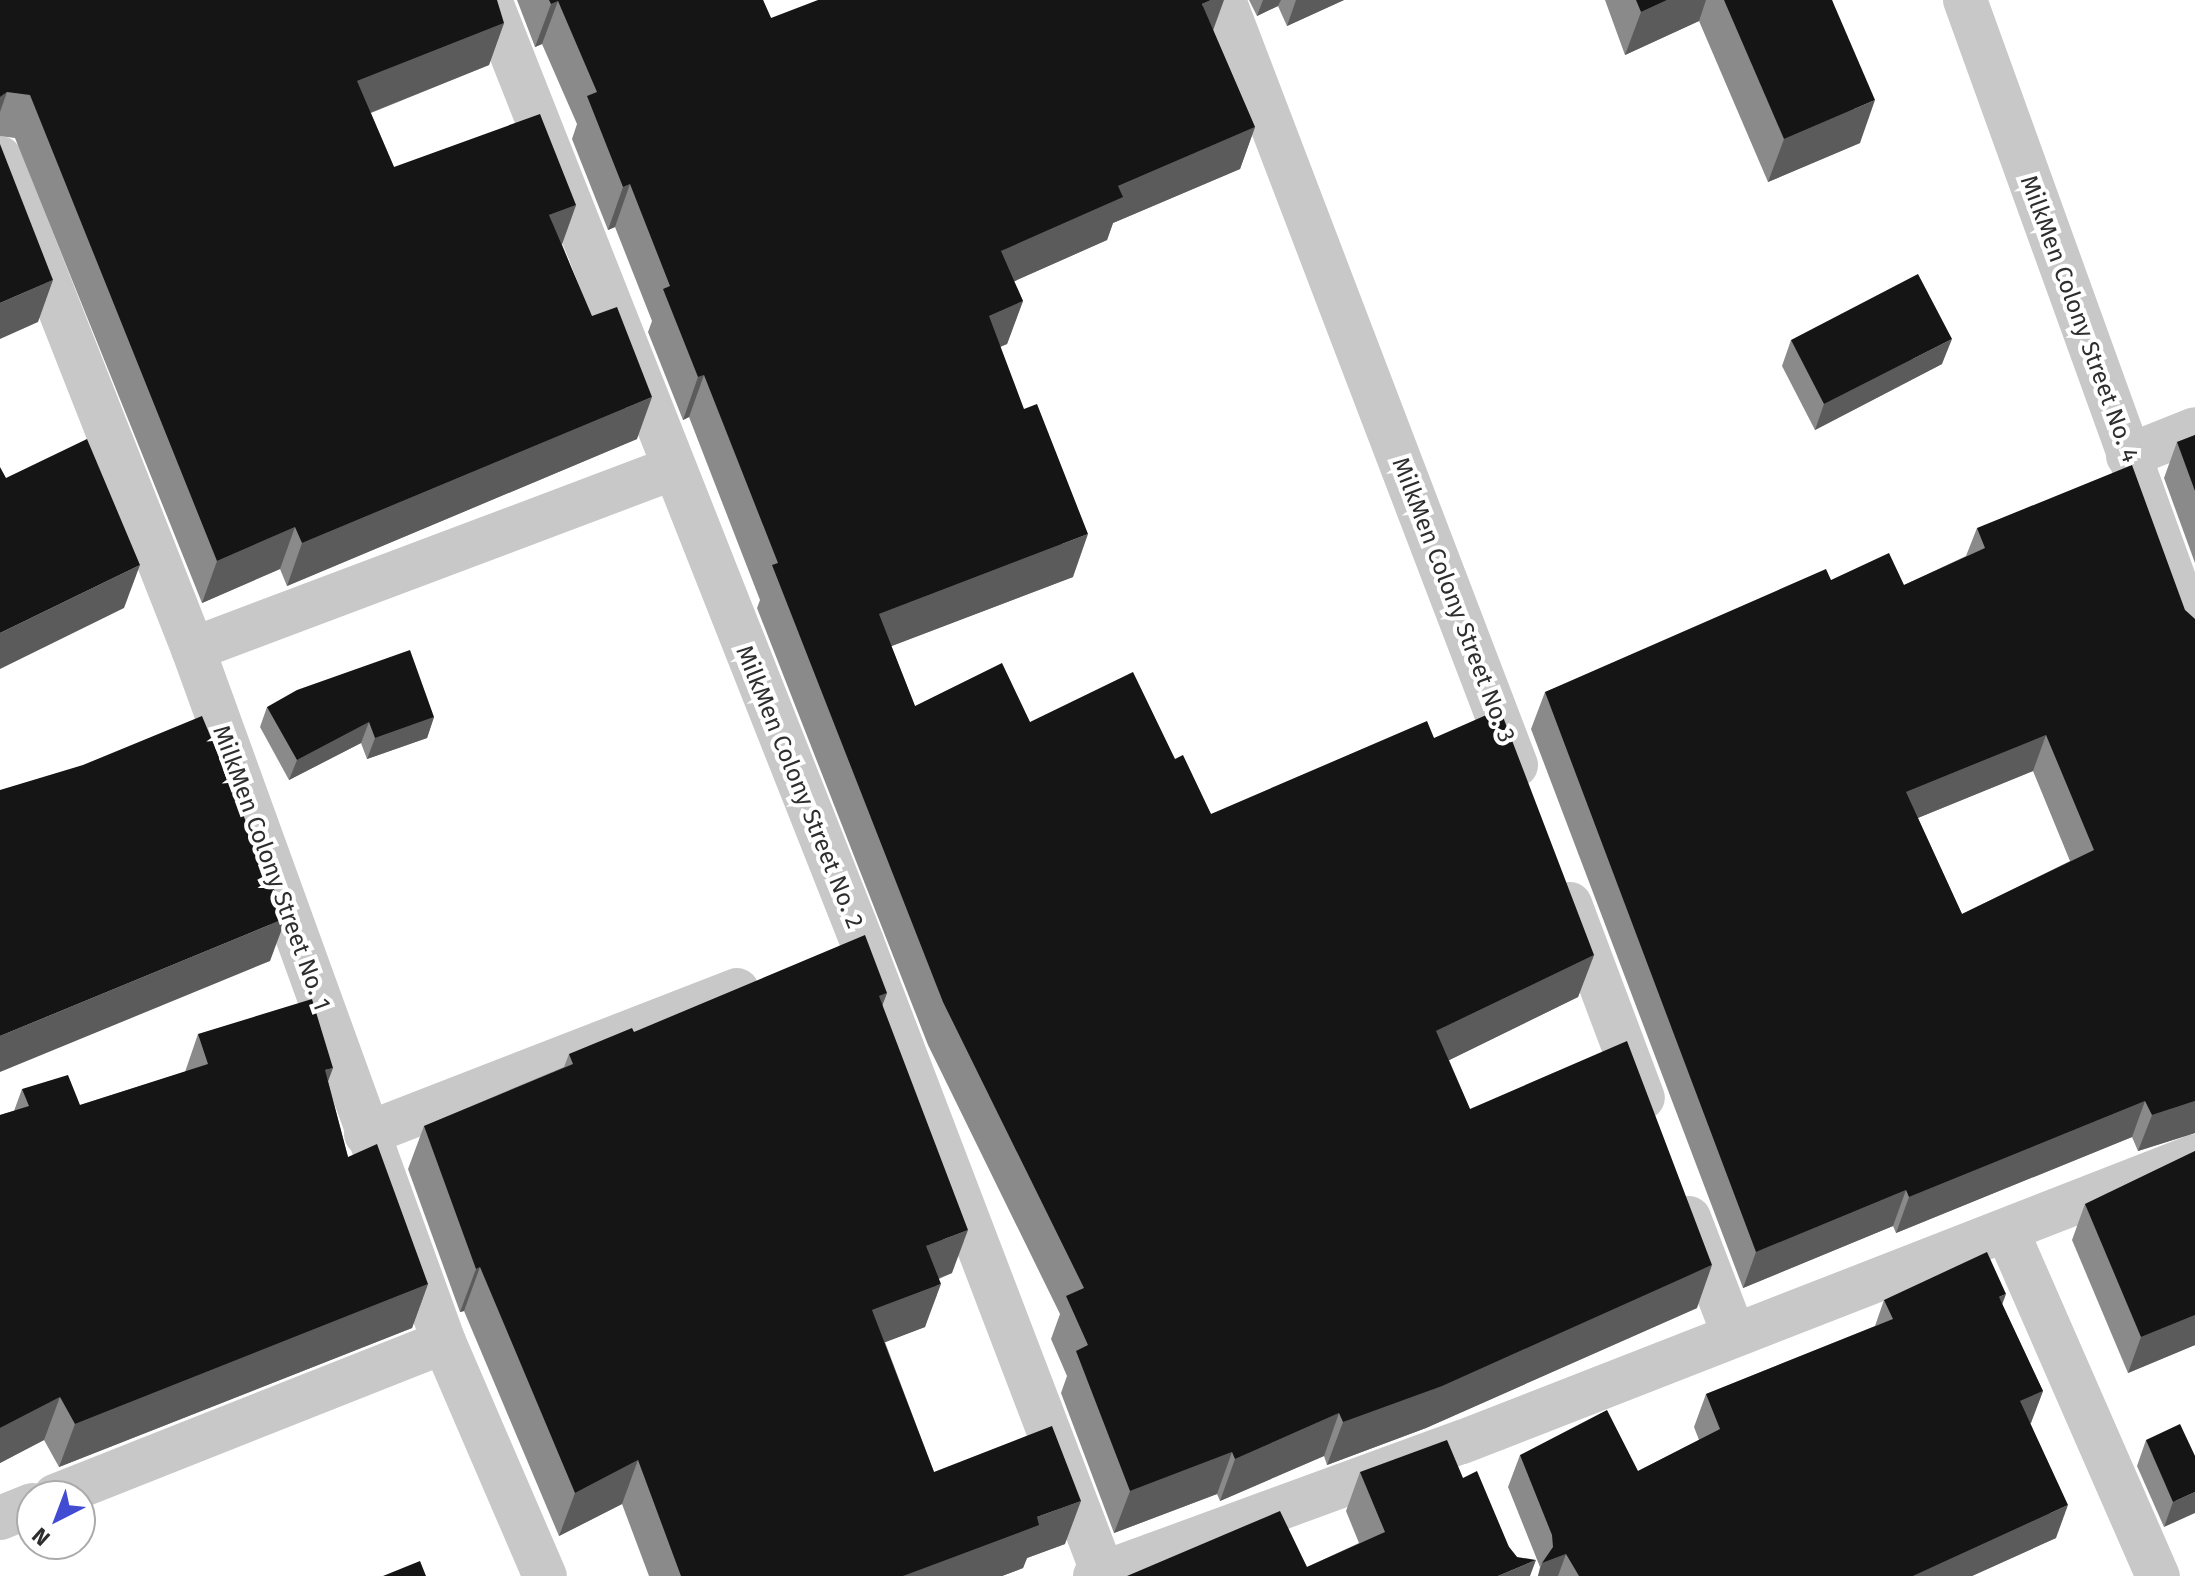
<!DOCTYPE html>
<style>
body{margin:0}
#map{position:relative;width:2195px;height:1576px;overflow:hidden;background:#fff;font-family:"Fira Sans",sans-serif}
div>[style]{position:absolute}
.minor>*{height:44px;margin:-22px;padding:0 22px;transform-origin:22px;border-radius:22px;background:#c8c8c8}
.wall>*{inset:0;background:#8a8a8a}
.shaded-wall>*{inset:0;background:#5b5b5b}
.building>*{inset:0;background:#151515}
span{translate:-50% -50%;white-space:nowrap;text-align:center;line-height:1.15;-webkit-text-stroke:8px #fff;paint-order:stroke}
.street-label{font-size:24px;color:#2e2e2e}
.north{position:absolute;left:16px;top:1480px;width:80px;height:80px;box-sizing:border-box;background:#fff;border:2px solid #ababab;border-radius:50%;rotate:222deg;font-size:22px;font-weight:700;line-height:32px;text-align:center;color:#2e2e2e}
.north::after{content:'';display:block;margin:auto;width:28px;height:36px;background:#424cd3;clip-path:polygon(50% 0,100% 100%,50% 72%,0 100%)}
</style>
<div id="map">
<div class="minor">
<div style="left:490px;top:0;width:1013px;rotate:68.45deg"></div>
<div style="left:862px;top:942px;width:679px;rotate:69.11deg"></div>
<div style="left:1224px;top:0;width:819px;rotate:69.11deg"></div>
<div style="left:1965px;top:0;width:677px;rotate:70.15deg"></div>
<div style="left:0;top:158px;width:528px;rotate:68.54deg"></div>
<div style="left:193px;top:649px;width:737px;rotate:70.09deg"></div>
<div style="left:444px;top:1342px;width:255px;rotate:66.7deg"></div>
<div style="left:2128px;top:456px;width:72px;rotate:-21.9deg"></div>
<div style="left:193px;top:649px;width:511px;rotate:-20.63deg"></div>
<div style="left:1570px;top:904px;width:207px;rotate:69.4deg"></div>
<div style="left:366px;top:1134px;width:398px;rotate:-21.2deg"></div>
<div style="left:1689px;top:1218px;width:125px;rotate:69deg"></div>
<div style="left:2007px;top:1231px;width:377px;rotate:66.4deg"></div>
<div style="left:55px;top:1496px;width:418px;rotate:-21.6deg"></div>
<div style="left:0;top:1518px;width:35px;rotate:-22deg"></div>
<div style="left:1095px;top:1576px;width:391px;rotate:-20.1deg"></div>
<div style="left:1462px;top:1442px;width:787px;rotate:-21.31deg"></div>
</div>
<div class="wall">
<div style="clip-path:polygon(0 0,504px 23px,489px 65px,371px 113px,394px 167px,576px 205px,562px 244px,637px 439px,287px 586px,280px 569px,202px 603px,15px 138px,0 136px)"></div>
<div style="clip-path:polygon(517px 0,763px 0,771px 18px,1213px 30px,1255px 127px,1240px 169px,1113px 223px,1107px 240px,1014px 281px,1023px 301px,1007px 344px,1000px 347px,1073px 577px,891px 646px,915px 706px,1030px 722px,1175px 759px,1211px 814px,1434px 738px,1594px 955px,1578px 997px,1449px 1060px,1470px 1109px,1697px 1308px,1426px 1428px,1327px 1465px,1324px 1456px,1220px 1501px,1217px 1494px,1114px 1533px,1061px 1393px,1067px 1376px,1051px 1339px,1060px 1314px,928px 1045px,757px 608px,760px 600px,689px 417px,683px 420px,648px 332px,652px 321px,615px 227px,608px 230px,572px 139px,577px 124px,542px 44px,535px 47px)"></div>
<div style="clip-path:polygon(1249px 0,1344px 0,1287px 26px,1278px 6px,1257px 16px)"></div>
<div style="clip-path:polygon(1605px 0,1832px 0,1860px 143px,1768px 182px,1699px 21px,1625px 55px)"></div>
<div style="clip-path:polygon(1791px 340px,1942px 364px,1815px 430px,1782px 366px)"></div>
<div style="clip-path:polygon(2195px 435px,2195px 563px,2164px 478px,2177px 442px)"></div>
<div style="clip-path:polygon(evenodd,1977px 528px,2185px 610px,2195px 619px,2195px 1133px,2138px 1151px,2132px 1137px,1896px 1233px,1893px 1226px,1743px 1288px,1531px 729px,1545px 692px,1831px 580px,1904px 585px,1966px 556px,1977px 528px,2033px 771px,2070px 861px,1962px 914px,1918px 818px,2033px 771px)"></div>
<div style="clip-path:polygon(267px 707px,434px 717px,427px 738px,367px 759px,361px 743px,289px 780px,260px 727px)"></div>
<div style="clip-path:polygon(887px 993px,882px 1005px,952px 1273px,939px 1279px,925px 1327px,885px 1342px,934px 1472px,1065px 1544px,1027px 1558px,1023px 1568px,1002px 1576px,649px 1576px,622px 1504px,559px 1536px,464px 1311px,460px 1312px,408px 1169px,424px 1126px,564px 1067px,569px 1054px,634px 1032px)"></div>
<div style="clip-path:polygon(198px 1034px,328px 1081px,348px 1157px,428px 1284px,412px 1328px,59px 1467px,44px 1440px,0 1463px,0 1115px,14px 1111px,22px 1089px,80px 1105px,185px 1072px)"></div>
<div style="clip-path:polygon(2195px 1151px,2195px 1345px,2128px 1373px,2072px 1240px,2085px 1204px)"></div>
<div style="clip-path:polygon(1884px 1300px,2002px 1304px,2043px 1391px,2030px 1424px,2056px 1538px,1972px 1576px,1538px 1576px,1540px 1567px,1508px 1487px,1520px 1455px,1638px 1471px,1699px 1440px,1694px 1427px,1706px 1394px,1875px 1326px)"></div>
<div style="clip-path:polygon(2146px 1440px,2195px 1456px,2164px 1527px,2137px 1466px)"></div>
<div style="clip-path:polygon(1360px 1472px,1463px 1478px,1509px 1547px,1517px 1557px,1127px 1576px,1307px 1567px,1359px 1543px,1346px 1511px)"></div>
</div>
<div class="shaded-wall">
<div style="clip-path:polygon(1211px 0,1224px 0,1211px 36px,1202px 4px)"></div>
<div style="clip-path:polygon(1263px 0,1281px 0,1278px 6px,1257px 16px)"></div>
<div style="clip-path:polygon(1296px 0,1344px 0,1287px 26px)"></div>
<div style="clip-path:polygon(1667px 0,1706px 0,1699px 21px,1625px 55px,1641px 12px)"></div>
<div style="clip-path:polygon(558px 1px,542px 44px,535px 47px,551px 4px)"></div>
<div style="clip-path:polygon(504px 23px,489px 65px,342px 124px,357px 81px)"></div>
<div style="clip-path:polygon(7px 92px,0 112px,0 97px)"></div>
<div style="clip-path:polygon(1875px 100px,1860px 143px,1768px 182px,1784px 139px)"></div>
<div style="clip-path:polygon(1255px 127px,1240px 169px,1113px 223px,1107px 240px,986px 294px,1001px 251px,1118px 186px)"></div>
<div style="clip-path:polygon(630px 184px,615px 227px,608px 230px,623px 187px)"></div>
<div style="clip-path:polygon(576px 205px,561px 247px,549px 215px)"></div>
<div style="clip-path:polygon(53px 280px,38px 322px,0 339px,0 303px)"></div>
<div style="clip-path:polygon(1023px 301px,1007px 344px,973px 358px,989px 316px)"></div>
<div style="clip-path:polygon(1952px 339px,1942px 364px,1815px 430px,1824px 404px)"></div>
<div style="clip-path:polygon(704px 375px,689px 417px,683px 420px,698px 377px)"></div>
<div style="clip-path:polygon(652px 397px,637px 439px,287px 586px,302px 543px)"></div>
<div style="clip-path:polygon(295px 527px,280px 569px,202px 603px,217px 561px)"></div>
<div style="clip-path:polygon(1088px 534px,1073px 577px,863px 657px,879px 614px)"></div>
<div style="clip-path:polygon(140px 565px,124px 608px,0 669px,0 633px)"></div>
<div style="clip-path:polygon(434px 717px,427px 738px,367px 759px,375px 738px)"></div>
<div style="clip-path:polygon(369px 722px,361px 743px,289px 780px,297px 760px)"></div>
<div style="clip-path:polygon(2046px 735px,2033px 771px,1893px 828px,1906px 792px)"></div>
<div style="clip-path:polygon(286px 918px,270px 961px,0 1072px,0 1036px)"></div>
<div style="clip-path:polygon(1594px 955px,1578px 997px,1421px 1074px,1436px 1031px)"></div>
<div style="clip-path:polygon(887px 993px,871px 1036px,879px 996px)"></div>
<div style="clip-path:polygon(333px 1068px,317px 1111px,325px 1070px)"></div>
<div style="clip-path:polygon(2145px 1101px,2132px 1137px,1896px 1233px,1909px 1197px)"></div>
<div style="clip-path:polygon(2195px 1101px,2195px 1133px,2138px 1151px,2152px 1115px)"></div>
<div style="clip-path:polygon(1906px 1190px,1893px 1226px,1743px 1288px,1756px 1252px)"></div>
<div style="clip-path:polygon(968px 1230px,952px 1273px,910px 1289px,926px 1246px)"></div>
<div style="clip-path:polygon(1712px 1265px,1697px 1308px,1426px 1428px,1327px 1465px,1343px 1422px)"></div>
<div style="clip-path:polygon(480px 1267px,464px 1311px,460px 1312px,476px 1269px)"></div>
<div style="clip-path:polygon(428px 1284px,412px 1328px,59px 1467px,75px 1424px)"></div>
<div style="clip-path:polygon(941px 1284px,925px 1327px,857px 1353px,872px 1310px)"></div>
<div style="clip-path:polygon(2006px 1294px,1994px 1327px,1999px 1297px)"></div>
<div style="clip-path:polygon(2195px 1315px,2195px 1345px,2128px 1373px,2141px 1337px)"></div>
<div style="clip-path:polygon(2043px 1391px,2031px 1423px,2008px 1434px,2020px 1401px)"></div>
<div style="clip-path:polygon(60px 1397px,44px 1440px,0 1463px,0 1428px)"></div>
<div style="clip-path:polygon(1339px 1413px,1324px 1456px,1220px 1501px,1235px 1459px)"></div>
<div style="clip-path:polygon(1232px 1452px,1217px 1494px,1114px 1533px,1130px 1491px)"></div>
<div style="clip-path:polygon(638px 1460px,622px 1504px,559px 1536px,575px 1493px)"></div>
<div style="clip-path:polygon(2195px 1492px,2195px 1513px,2164px 1527px,2173px 1502px)"></div>
<div style="clip-path:polygon(1081px 1501px,1065px 1544px,1027px 1558px,1023px 1568px,1002px 1576px,903px 1576px,1037px 1517px)"></div>
<div style="clip-path:polygon(2068px 1505px,2056px 1538px,1972px 1576px,1913px 1576px)"></div>
<div style="clip-path:polygon(1566px 1554px,1558px 1576px,1538px 1576px,1542px 1563px)"></div>
<div style="clip-path:polygon(1536px 1560px,1530px 1576px,1498px 1576px)"></div>
</div>
<div class="building">
<div style="clip-path:polygon(0 0,497px 0,504px 23px,357px 81px,394px 167px,540px 114px,576px 205px,549px 215px,592px 316px,617px 307px,652px 397px,302px 543px,295px 527px,217px 561px,30px 95px,7px 92px,0 97px)"></div>
<div style="clip-path:polygon(549px 0,763px 0,771px 18px,818px 0,1211px 0,1202px 4px,1255px 127px,1118px 186px,1123px 197px,1001px 251px,1023px 301px,989px 316px,1024px 409px,1037px 404px,1088px 534px,879px 614px,915px 706px,1002px 663px,1030px 722px,1133px 672px,1175px 759px,1183px 755px,1211px 814px,1427px 721px,1434px 738px,1500px 709px,1594px 955px,1436px 1031px,1470px 1109px,1627px 1041px,1712px 1265px,1442px 1386px,1343px 1422px,1339px 1413px,1235px 1459px,1232px 1452px,1130px 1491px,1076px 1351px,1088px 1345px,1066px 1296px,1084px 1288px,943px 1002px,772px 565px,778px 563px,704px 375px,698px 377px,663px 289px,670px 286px,630px 184px,623px 187px,587px 96px,597px 92px,558px 1px,551px 4px)"></div>
<div style="clip-path:polygon(1636px 0,1667px 0,1641px 12px)"></div>
<div style="clip-path:polygon(1724px 0,1832px 0,1875px 100px,1784px 139px)"></div>
<div style="clip-path:polygon(0 144px,53px 280px,0 303px)"></div>
<div style="clip-path:polygon(1918px 274px,1952px 339px,1824px 404px,1791px 340px)"></div>
<div style="clip-path:polygon(2195px 435px,2195px 491px,2177px 442px)"></div>
<div style="clip-path:polygon(87px 439px,140px 565px,0 633px,0 467px,6px 478px)"></div>
<div style="clip-path:polygon(evenodd,2132px 465px,2185px 610px,2195px 619px,2195px 1101px,2152px 1115px,2145px 1101px,1909px 1197px,1906px 1190px,1756px 1252px,1545px 692px,1826px 569px,1831px 580px,1889px 553px,1904px 585px,1985px 548px,1977px 528px,2132px 465px,2046px 735px,2094px 850px,1962px 914px,1906px 792px,2046px 735px)"></div>
<div style="clip-path:polygon(410px 650px,434px 717px,375px 738px,369px 722px,297px 760px,267px 707px,297px 690px)"></div>
<div style="clip-path:polygon(202px 716px,286px 918px,0 1036px,0 790px,83px 765px)"></div>
<div style="clip-path:polygon(865px 935px,887px 993px,879px 996px,968px 1230px,926px 1246px,941px 1284px,872px 1310px,934px 1472px,1052px 1426px,1081px 1501px,1037px 1517px,1039px 1525px,903px 1576px,681px 1576px,638px 1460px,575px 1493px,480px 1267px,476px 1269px,424px 1126px,573px 1064px,569px 1054px,632px 1028px,634px 1032px)"></div>
<div style="clip-path:polygon(312px 999px,333px 1068px,325px 1070px,348px 1157px,377px 1144px,428px 1284px,75px 1424px,60px 1397px,0 1428px,0 1115px,29px 1106px,22px 1089px,68px 1075px,80px 1105px,208px 1064px,198px 1034px)"></div>
<div style="clip-path:polygon(2195px 1151px,2195px 1315px,2141px 1337px,2085px 1204px)"></div>
<div style="clip-path:polygon(1987px 1252px,2006px 1294px,1999px 1297px,2043px 1391px,2020px 1401px,2068px 1505px,1913px 1576px,1579px 1576px,1566px 1554px,1542px 1563px,1553px 1547px,1552px 1535px,1520px 1455px,1607px 1410px,1638px 1471px,1720px 1429px,1706px 1394px,1893px 1319px,1884px 1300px)"></div>
<div style="clip-path:polygon(2180px 1424px,2195px 1456px,2195px 1492px,2173px 1502px,2146px 1440px)"></div>
<div style="clip-path:polygon(1447px 1440px,1463px 1478px,1477px 1471px,1509px 1547px,1517px 1557px,1536px 1560px,1498px 1576px,1127px 1576px,1280px 1511px,1307px 1567px,1385px 1532px,1360px 1472px)"></div>
<div style="clip-path:polygon(420px 1561px,426px 1576px,383px 1576px)"></div>
</div>
<div class="street-label">
<span style="left:2079px;top:319px;rotate:70deg">MilkMen Colony Street No. 4</span>
<span style="left:1453px;top:600px;rotate:69deg">MilkMen Colony Street No. 3</span>
<span style="left:799px;top:787px;rotate:68deg">MilkMen Colony Street No. 2</span>
<span style="left:271px;top:868px;rotate:70deg">MilkMen Colony Street No. 1</span>
</div>
<div class="north">N</div>
</div>
